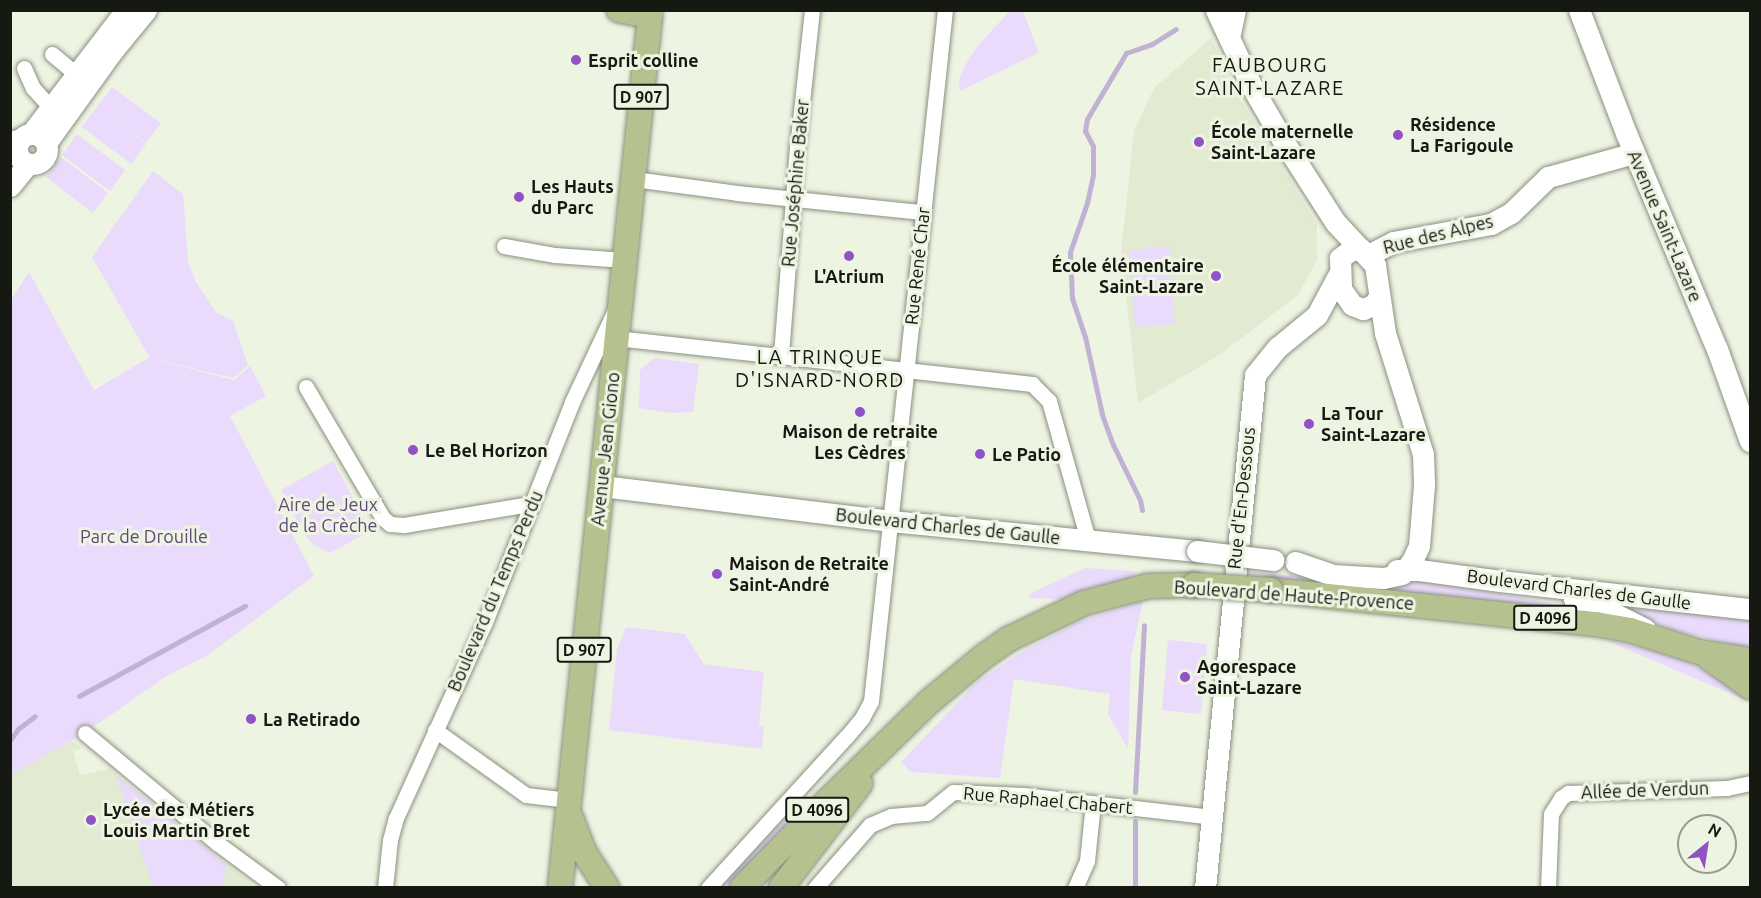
<!DOCTYPE html>
<meta charset="utf-8">
<style>
body{margin:0}
#map{position:relative;width:1761px;height:898px;overflow:hidden;background:#eef4e2;font-family:Ubuntu,sans-serif}
div>[style]{position:absolute}
.built>*{inset:0;background:#e2ebd2}
.green>*{inset:0;background:#eadafc}
.stream>*{height:5px;margin:-2.5px;padding:0 2.5px;transform-origin:2.5px;border-radius:2.5px;background:#c1b1d3}
.roads{filter:drop-shadow(0 0 2px #8a9080) drop-shadow(0 0 2px #8a9080)}
.street>*{height:15px;margin:-7.5px;padding:0 7.5px;transform-origin:7.5px;border-radius:7.5px;background:#fff}
.secondary>*{height:21px;margin:-10.5px;padding:0 10.5px;transform-origin:10.5px;border-radius:10.5px;background:#fff}
.secondary>.ring{margin:-10.5px;padding:0;box-sizing:content-box;background:none;border:21px solid #fff;border-radius:50%}
.primary>*{height:24px;margin:-12px;padding:0 12px;transform-origin:12px;border-radius:12px;background:#b5c28f}
.bridges{filter:drop-shadow(0 0 2px #8a9080) drop-shadow(0 0 2px #8a9080)}
.secondary-bridge>*{height:21px;margin:-10.5px;padding:0 10.5px;transform-origin:10.5px;border-radius:10.5px;background:#fff}
.primary-bridge>*{height:24px;margin:-12px;padding:0 12px;transform-origin:12px;border-radius:12px;background:#b5c28f}
.dots>*{width:16px;height:16px;translate:-50% -50%;box-sizing:border-box;border:3px solid #eef4e2;border-radius:50%}
span{translate:-50% -50%;white-space:nowrap;text-align:center;line-height:1.15;-webkit-text-stroke:6px #eef4e2;paint-order:stroke}
.shield-label span{padding:2px 4px;background:#eef4e2;border:2px solid;border-radius:4px;-webkit-text-stroke-width:0}
.shield-label{font-size:16px;color:#161812;font-weight:700}
.poi-label{font-size:18px;color:#161812;font-weight:700}
.left{translate:0 -50%;text-align:left}
.right{translate:-100% -50%;text-align:right}
.street-label{font-size:18px;color:#161812}
.park-label{font-size:18px;color:#604877}
.neighbourhood-label{font-size:20px;color:#161812;letter-spacing:1.5px}
.frame{position:absolute;inset:0;border:12px solid #161812;pointer-events:none}
.north{position:absolute;left:1677px;top:814px;width:60px;height:60px;box-sizing:border-box;background:#eef4e2;border:2px solid #989c8f;border-radius:50%;rotate:30deg;font-size:16px;font-weight:700;line-height:24px;text-align:center;color:#161812}
.north::after{content:'';display:block;margin:auto;width:21px;height:27px;background:#9151c7;clip-path:polygon(50% 0,100% 100%,50% 72%,0 100%)}
</style>
<div id="map">
<div class="built">
<div style="clip-path:polygon(1211px 38px,1245px 107px,1317px 224px,1317px 260px,1298px 295px,1221px 354px,1138px 403px,1121px 251px,1134px 131px,1154px 88px)"></div>
<div style="clip-path:polygon(72px 741px,82px 748px,73px 751px,80px 775px,109px 769px,255px 887px,11px 887px,10px 775px)"></div>
</div>
<div class="green">
<div style="clip-path:polygon(1010px 11px,1023px 11px,1038px 51px,1036px 54px,960px 91px,959px 80px,966px 64px,980px 43px)"></div>
<div style="clip-path:polygon(112px 87px,161px 123px,146px 143px,105px 113px,146px 144px,131px 164px,82px 127px)"></div>
<div style="clip-path:polygon(77px 134px,125px 170px,110px 191px,62px 155px)"></div>
<div style="clip-path:polygon(61px 157px,108px 193px,93px 213px,46px 177px)"></div>
<div style="clip-path:polygon(153px 171px,183px 194px,188px 262px,196px 282px,216px 312px,233px 321px,248px 365px,233px 378px,150px 358px,92px 257px)"></div>
<div style="clip-path:polygon(1169px 246px,1175px 324px,1135px 327px,1129px 250px)"></div>
<div style="clip-path:polygon(29px 272px,94px 390px,149px 358px,234px 380px,250px 366px,266px 396px,230px 416px,314px 576px,206px 656px,165px 677px,85px 733px,11px 775px,10px 302px)"></div>
<div style="clip-path:polygon(655px 358px,699px 364px,693px 412px,670px 413px,639px 408px,640px 370px)"></div>
<div style="clip-path:polygon(333px 461px,371px 531px,330px 553px,314px 545px,305px 535px,281px 490px)"></div>
<div style="clip-path:polygon(1085px 568px,1130px 571px,1136px 573px,1135px 577px,1061px 599px,1029px 598px,1029px 594px)"></div>
<div style="clip-path:polygon(1251px 572px,1394px 585px,1415px 578px,1594px 611px,1593px 616px,1251px 578px)"></div>
<div style="clip-path:polygon(1595px 599px,1750px 617px,1750px 644px,1744px 648px,1671px 629px)"></div>
<div style="clip-path:polygon(1143px 601px,1131px 655px,1128px 749px,1108px 714px,1110px 694px,1014px 679px,1000px 778px,911px 772px,901px 762px,976px 683px,1020px 653px,1078px 622px)"></div>
<div style="clip-path:polygon(626px 627px,685px 634px,704px 664px,764px 672px,759px 725px,764px 727px,762px 749px,609px 730px,617px 649px)"></div>
<div style="clip-path:polygon(1168px 640px,1207px 644px,1201px 714px,1162px 710px)"></div>
<div style="clip-path:polygon(1605px 640px,1647px 649px,1686px 661px,1732px 685px,1750px 702px)"></div>
<div style="clip-path:polygon(116px 775px,226px 865px,222px 887px,153px 887px)"></div>
<div style="clip-path:polygon(794px 805px,802px 813px,733px 887px,718px 888px)"></div>
</div>
<div class="stream">
<div style="left:1142px;top:510px;width:10px;rotate:-101deg"></div>
<div style="left:1140px;top:500px;width:61px;rotate:-116.1deg"></div>
<div style="left:1113px;top:445px;width:33px;rotate:-110deg"></div>
<div style="left:1102px;top:414px;width:79px;rotate:-102.4deg"></div>
<div style="left:1085px;top:337px;width:41px;rotate:-108.4deg"></div>
<div style="left:1072px;top:298px;width:46px;rotate:-92.5deg"></div>
<div style="left:1070px;top:252px;width:52px;rotate:-70.9deg"></div>
<div style="left:1087px;top:203px;width:30px;rotate:-78deg"></div>
<div style="left:1093px;top:174px;width:28px;rotate:-90deg"></div>
<div style="left:1093px;top:146px;width:17px;rotate:-118deg"></div>
<div style="left:1085px;top:131px;width:12px;rotate:-81deg"></div>
<div style="left:1087px;top:119px;width:77px;rotate:-59.4deg"></div>
<div style="left:1126px;top:53px;width:28px;rotate:-19deg"></div>
<div style="left:1152px;top:44px;width:28px;rotate:-32deg"></div>
<div style="left:79px;top:696px;width:189px;rotate:-28.5deg"></div>
<div style="left:10px;top:740px;width:14px;rotate:-54deg"></div>
<div style="left:18px;top:729px;width:21px;rotate:-37deg"></div>
<div style="left:1135px;top:792px;width:167px;rotate:-86.9deg"></div>
<div style="left:1135px;top:888px;width:67px;rotate:-90deg"></div>
</div>
<div class="roads">
<div class="street">
<div style="left:52px;top:54px;width:30px;rotate:40deg"></div>
<div style="left:24px;top:68px;width:22px;rotate:66deg"></div>
<div style="left:33px;top:88px;width:25px;rotate:48deg"></div>
<div style="left:10px;top:138px;width:14px;rotate:-4deg"></div>
<div style="left:10px;top:156px;width:8px;rotate:-14deg"></div>
<div style="left:634px;top:179px;width:104px;rotate:7.7deg"></div>
<div style="left:737px;top:193px;width:186px;rotate:5.9deg"></div>
<div style="left:504px;top:246px;width:52px;rotate:10deg"></div>
<div style="left:555px;top:255px;width:69px;rotate:4.1deg"></div>
<div style="left:616px;top:338px;width:419px;rotate:6.3deg"></div>
<div style="left:1032px;top:384px;width:24px;rotate:45deg"></div>
<div style="left:1049px;top:401px;width:144px;rotate:74.3deg"></div>
<div style="left:781px;top:355px;width:208px;rotate:-85.6deg"></div>
<div style="left:797px;top:148px;width:139px;rotate:-83.8deg"></div>
<div style="left:306px;top:387px;width:152px;rotate:59.6deg"></div>
<div style="left:383px;top:518px;width:9px;rotate:41deg"></div>
<div style="left:390px;top:524px;width:14px;rotate:4deg"></div>
<div style="left:404px;top:525px;width:128px;rotate:-9.5deg"></div>
<div style="left:435px;top:730px;width:112px;rotate:35.5deg"></div>
<div style="left:526px;top:795px;width:43px;rotate:6.6deg"></div>
<div style="left:85px;top:733px;width:172px;rotate:39.8deg"></div>
<div style="left:217px;top:843px;width:76px;rotate:36.4deg"></div>
<div style="left:385px;top:888px;width:48px;rotate:-84.1deg"></div>
<div style="left:390px;top:840px;width:23px;rotate:-75deg"></div>
<div style="left:396px;top:818px;width:215px;rotate:-65.6deg"></div>
<div style="left:485px;top:622px;width:237px;rotate:-68.4deg"></div>
<div style="left:572px;top:402px;width:102px;rotate:-64.9deg"></div>
<div style="left:708px;top:888px;width:206px;rotate:-47.6deg"></div>
<div style="left:847px;top:736px;width:23px;rotate:-50deg"></div>
<div style="left:862px;top:718px;width:19px;rotate:-62deg"></div>
<div style="left:871px;top:701px;width:695px;rotate:-83.89deg"></div>
<div style="left:815px;top:888px;width:84px;rotate:-48.9deg"></div>
<div style="left:870px;top:825px;width:23px;rotate:-23deg"></div>
<div style="left:891px;top:816px;width:36px;rotate:-5deg"></div>
<div style="left:927px;top:813px;width:33px;rotate:-39deg"></div>
<div style="left:953px;top:792px;width:70px;rotate:2.5deg"></div>
<div style="left:1023px;top:795px;width:190px;rotate:6.6deg"></div>
<div style="left:1075px;top:888px;width:30px;rotate:-66deg"></div>
<div style="left:1087px;top:861px;width:58px;rotate:-84.1deg"></div>
<div style="left:1548px;top:888px;width:74px;rotate:-87.7deg"></div>
<div style="left:1551px;top:814px;width:19px;rotate:-58deg"></div>
<div style="left:1561px;top:798px;width:9px;rotate:-36deg"></div>
<div style="left:1568px;top:793px;width:159px;rotate:-1.8deg"></div>
<div style="left:1727px;top:788px;width:24px;rotate:-12deg"></div>
</div>
<div class="secondary">
<div style="left:1216px;top:10px;width:85px;rotate:64.9deg"></div>
<div style="left:1252px;top:87px;width:60px;rotate:60deg"></div>
<div style="left:1282px;top:139px;width:98px;rotate:57.4deg"></div>
<div style="left:1335px;top:222px;width:59px;rotate:47.1deg"></div>
<div style="left:1375px;top:265px;width:69px;rotate:81.6deg"></div>
<div style="left:1385px;top:333px;width:127px;rotate:72.6deg"></div>
<div style="left:1423px;top:454px;width:31px;rotate:88deg"></div>
<div style="left:1424px;top:485px;width:61px;rotate:94.7deg"></div>
<div style="left:1419px;top:546px;width:17px;rotate:115deg"></div>
<div style="left:1412px;top:561px;width:16px;rotate:128deg"></div>
<div style="left:1402px;top:574px;width:19px;rotate:168deg"></div>
<div style="left:1383px;top:578px;width:50px;rotate:-176.6deg"></div>
<div style="left:1333px;top:575px;width:40px;rotate:-161.1deg"></div>
<div style="left:1579px;top:10px;width:132px;rotate:69.1deg"></div>
<div style="left:1626px;top:133px;width:234px;rotate:67.2deg"></div>
<div style="left:1717px;top:349px;width:98px;rotate:70.3deg"></div>
<div style="left:1229px;top:38px;width:29px;rotate:-78deg"></div>
<div style="left:31px;top:134px;width:156px;rotate:-52.5deg"></div>
<div class="ring" style="left:17px;top:134px;width:9px;height:9px"></div>
<div style="left:46px;top:143px;width:115px;rotate:-54.2deg"></div>
<div style="left:113px;top:50px;width:52px;rotate:-50.5deg"></div>
<div style="left:10px;top:186px;width:28px;rotate:-51deg"></div>
<div style="left:1361px;top:249px;width:10px;rotate:174deg"></div>
<div style="left:1351px;top:250px;width:14px;rotate:144deg"></div>
<div style="left:1340px;top:258px;width:31px;rotate:88deg"></div>
<div style="left:1341px;top:289px;width:19px;rotate:55deg"></div>
<div style="left:1352px;top:305px;width:12px;rotate:20deg"></div>
<div style="left:1363px;top:309px;width:11px;rotate:-22deg"></div>
<div style="left:1373px;top:305px;width:10px;rotate:-53deg"></div>
<div style="left:1368px;top:255px;width:28px;rotate:-27deg"></div>
<div style="left:1393px;top:242px;width:100px;rotate:-10.4deg"></div>
<div style="left:1491px;top:224px;width:23px;rotate:-29deg"></div>
<div style="left:1511px;top:213px;width:52px;rotate:-44.2deg"></div>
<div style="left:1548px;top:177px;width:89px;rotate:-15.6deg"></div>
<div style="left:602px;top:486px;width:291px;rotate:6.9deg"></div>
<div style="left:891px;top:521px;width:307px;rotate:5.6deg"></div>
<div style="left:1397px;top:570px;width:22px"></div>
<div style="left:1419px;top:570px;width:82px;rotate:7.7deg"></div>
<div style="left:1500px;top:581px;width:252px;rotate:6.4deg"></div>
<div style="left:1574px;top:599px;width:30px;rotate:17deg"></div>
<div style="left:1603px;top:608px;width:47px;rotate:26.6deg"></div>
<div style="left:1205px;top:888px;width:515px;rotate:-84.43deg"></div>
<div style="left:1255px;top:375px;width:36px;rotate:-51deg"></div>
<div style="left:1278px;top:347px;width:50px;rotate:-39.4deg"></div>
<div style="left:1317px;top:315px;width:47px;rotate:-61.8deg"></div>
</div>
<div class="primary">
<div style="left:1271px;top:590px;width:327px;rotate:6deg"></div>
<div style="left:1596px;top:624px;width:35px;rotate:10deg"></div>
<div style="left:1630px;top:630px;width:72px;rotate:17.7deg"></div>
<div style="left:1699px;top:652px;width:52px;rotate:8.9deg"></div>
<div style="left:1709px;top:658px;width:50px;rotate:35.3deg"></div>
<div style="left:571px;top:818px;width:36px;rotate:69deg"></div>
<div style="left:584px;top:852px;width:43px;rotate:57.4deg"></div>
<div style="left:560px;top:888px;width:877px;rotate:-84.11deg"></div>
<div style="left:650px;top:16px;width:32px;rotate:-169deg"></div>
<div style="left:742px;top:888px;width:100px;rotate:-45.8deg"></div>
<div style="left:812px;top:816px;width:165px;rotate:-44.3deg"></div>
<div style="left:930px;top:701px;width:69px;rotate:-39.7deg"></div>
<div style="left:983px;top:657px;width:32px;rotate:-35deg"></div>
<div style="left:1009px;top:639px;width:83px;rotate:-25.6deg"></div>
<div style="left:1084px;top:603px;width:66px;rotate:-14.9deg"></div>
<div style="left:1148px;top:586px;width:46px;rotate:-1.2deg"></div>
<div style="left:781px;top:888px;width:131px;rotate:-52.8deg"></div>
</div>
</div>
<div class="bridges">
<div class="secondary-bridge">
<div style="left:1197px;top:551px;width:77px;rotate:6.8deg"></div>
</div>
<div class="primary-bridge">
<div style="left:1194px;top:585px;width:77px;rotate:3.7deg"></div>
</div>
</div>
<div class="dots">
<div style="left:576px;top:60px;background:#9151c7"></div>
<div style="left:1398px;top:135px;background:#9151c7"></div>
<div style="left:1199px;top:142px;background:#9151c7"></div>
<div style="left:519px;top:197px;background:#9151c7"></div>
<div style="left:849px;top:256px;background:#9151c7"></div>
<div style="left:1216px;top:276px;background:#9151c7"></div>
<div style="left:860px;top:412px;background:#9151c7"></div>
<div style="left:1309px;top:424px;background:#9151c7"></div>
<div style="left:413px;top:450px;background:#9151c7"></div>
<div style="left:980px;top:454px;background:#9151c7"></div>
<div style="left:717px;top:574px;background:#9151c7"></div>
<div style="left:1185px;top:677px;background:#9151c7"></div>
<div style="left:251px;top:719px;background:#9151c7"></div>
<div style="left:91px;top:820px;background:#9151c7"></div>
</div>
<div class="shield-label">
<span style="left:641px;top:97px">D 907</span>
<span style="left:1545px;top:618px">D 4096</span>
<span style="left:584px;top:650px">D 907</span>
<span style="left:817px;top:810px">D 4096</span>
</div>
<div class="poi-label">
<span class="left" style="left:588px;top:60px">Esprit colline</span>
<span class="left" style="left:1410px;top:135px">Résidence<br>La Farigoule</span>
<span class="left" style="left:1211px;top:142px">École maternelle<br>Saint-Lazare</span>
<span class="left" style="left:531px;top:197px">Les Hauts<br>du Parc</span>
<span class="right" style="left:1204px;top:276px">École élémentaire<br>Saint-Lazare</span>
<span style="left:849px;top:276px">L'Atrium</span>
<span class="left" style="left:1321px;top:424px">La Tour<br>Saint-Lazare</span>
<span style="left:860px;top:442px">Maison de retraite<br>Les Cèdres</span>
<span class="left" style="left:425px;top:450px">Le Bel Horizon</span>
<span class="left" style="left:992px;top:454px">Le Patio</span>
<span class="left" style="left:729px;top:574px">Maison de Retraite<br>Saint-André</span>
<span class="left" style="left:1197px;top:677px">Agorespace<br>Saint-Lazare</span>
<span class="left" style="left:263px;top:719px">La Retirado</span>
<span class="left" style="left:103px;top:820px">Lycée des Métiers<br>Louis Martin Bret</span>
</div>
<div class="street-label">
<span style="left:795px;top:183px;rotate:-85deg">Rue Joséphine Baker</span>
<span style="left:1665px;top:226px;rotate:67deg">Avenue Saint-Lazare</span>
<span style="left:1438px;top:234px;rotate:-14deg">Rue des Alpes</span>
<span style="left:917px;top:266px;rotate:-84deg">Rue René Char</span>
<span style="left:605px;top:449px;rotate:-84deg">Avenue Jean Giono</span>
<span style="left:1241px;top:498px;rotate:-84deg">Rue d'En-Dessous</span>
<span style="left:948px;top:526px;rotate:6deg">Boulevard Charles de Gaulle</span>
<span style="left:1579px;top:589px;rotate:7deg">Boulevard Charles de Gaulle</span>
<span style="left:495px;top:591px;rotate:-67deg">Boulevard du Temps Perdu</span>
<span style="left:1294px;top:595px;rotate:4deg">Boulevard de Haute-Provence</span>
<span style="left:1645px;top:790px;rotate:-2deg">Allée de Verdun</span>
<span style="left:1048px;top:800px;rotate:5deg">Rue Raphael Chabert</span>
</div>
<div class="park-label">
<span style="left:328px;top:515px">Aire de Jeux<br>de la Crèche</span>
<span style="left:144px;top:536px">Parc de Drouille</span>
</div>
<div class="neighbourhood-label">
<span style="left:1270px;top:76px">FAUBOURG<br>SAINT-LAZARE</span>
<span style="left:820px;top:368px">LA TRINQUE<br>D'ISNARD-NORD</span>
</div>
<div class="frame"></div>
<div class="north">N</div>
</div>
